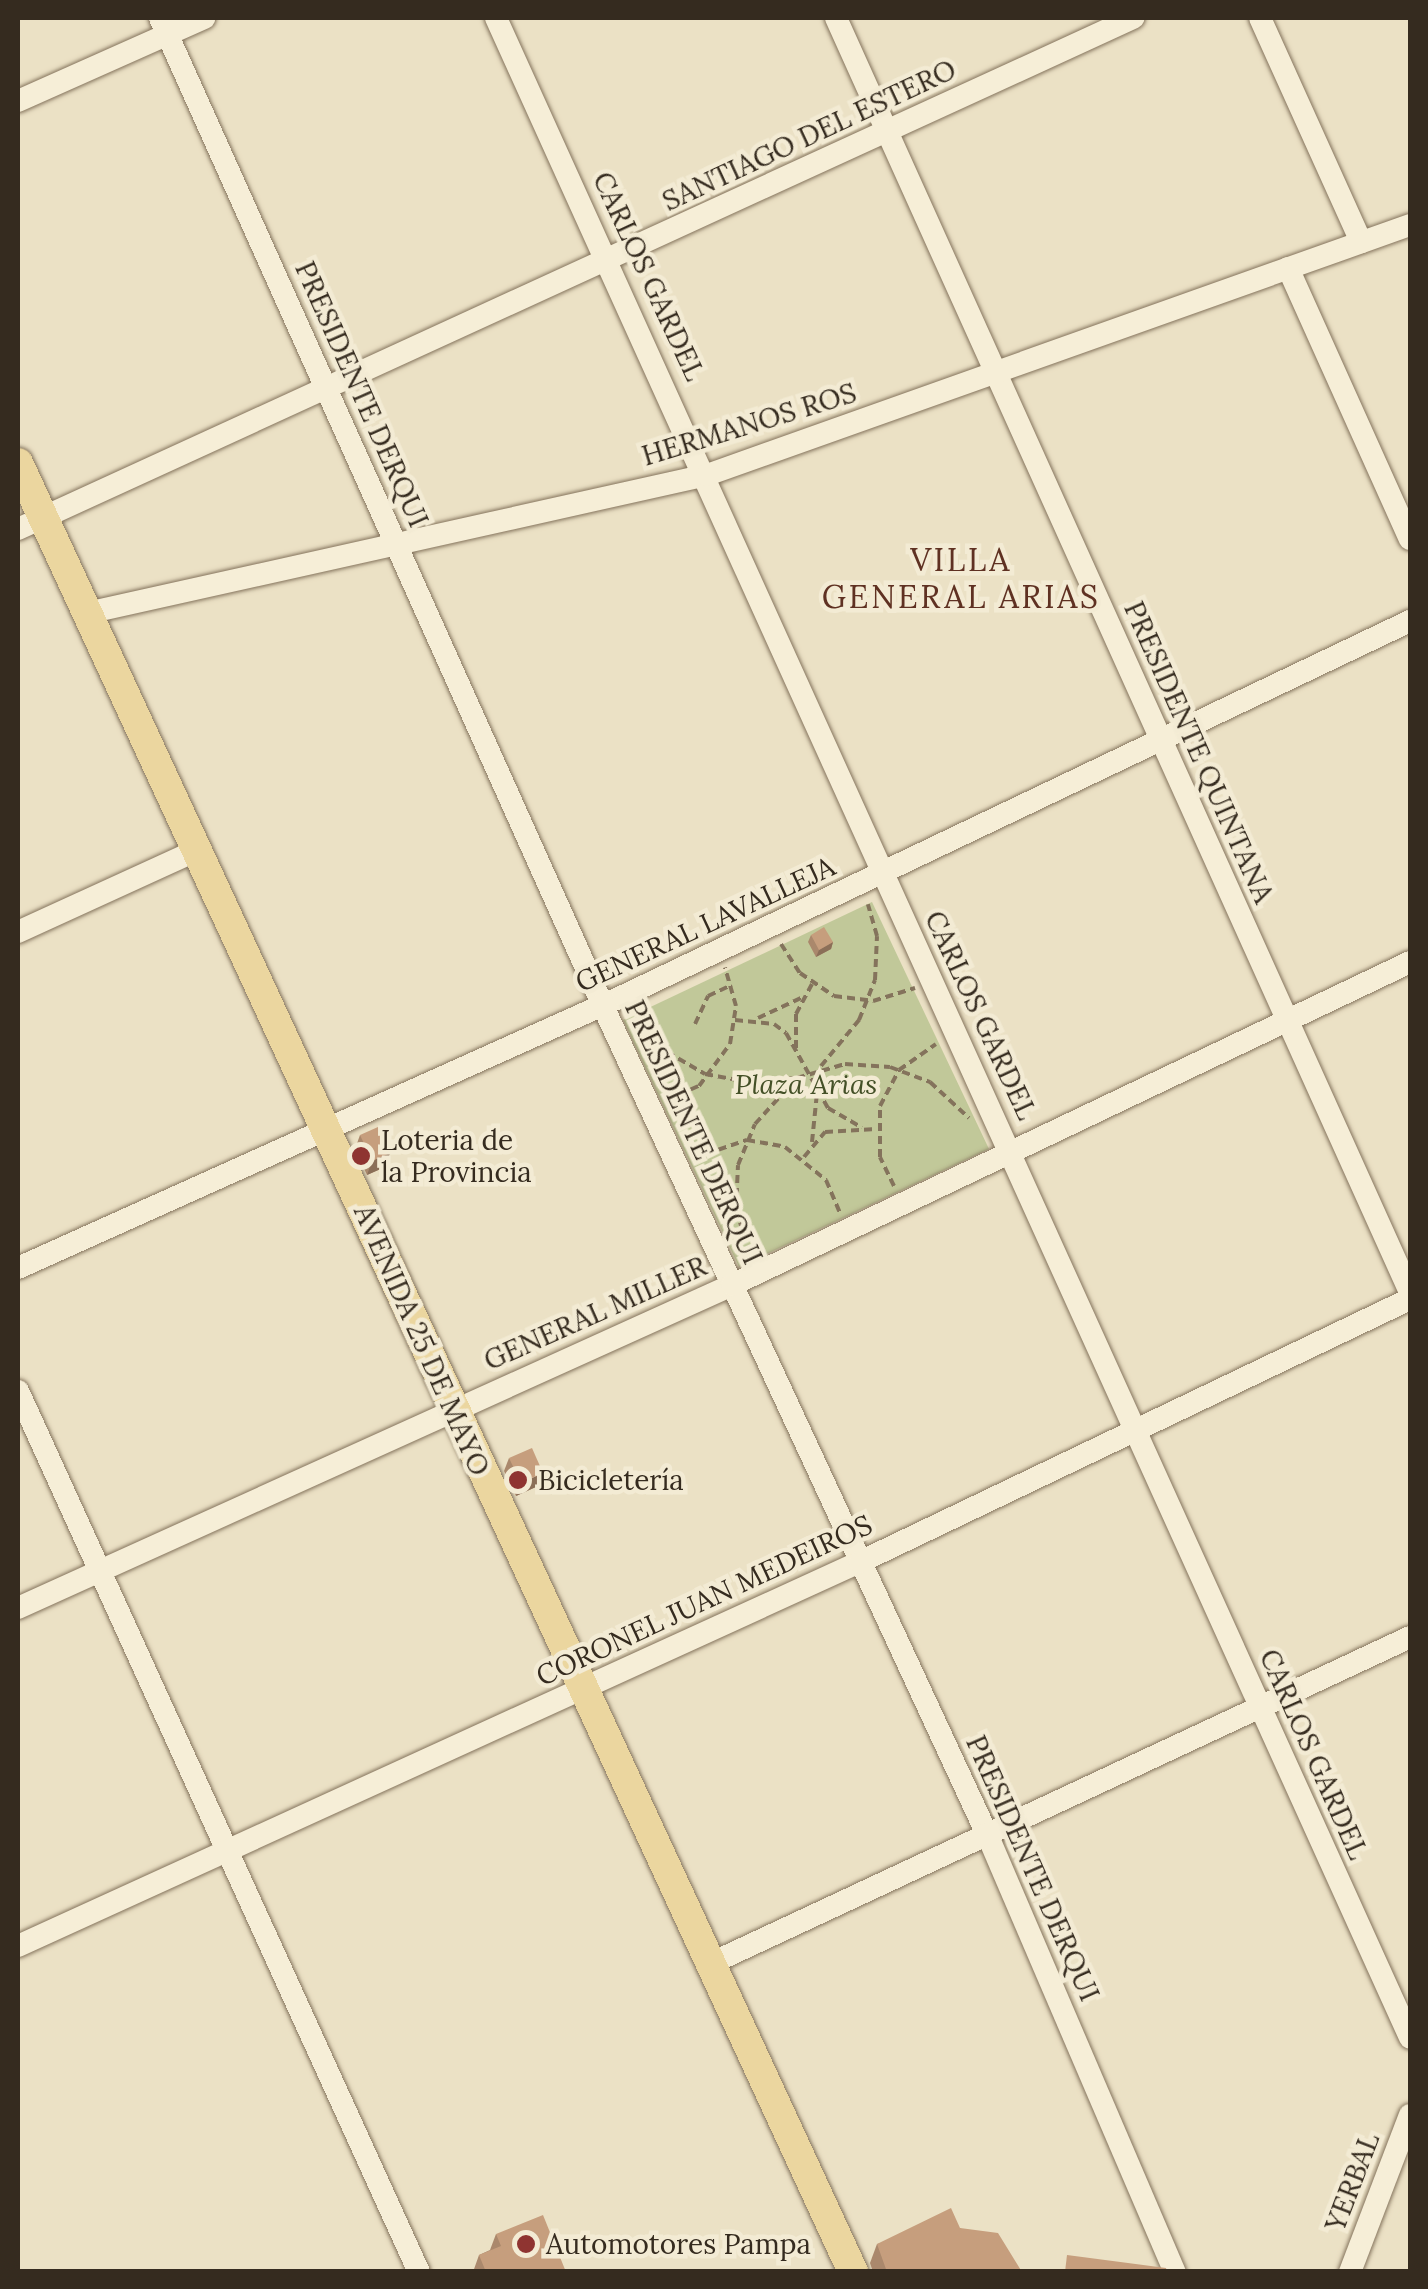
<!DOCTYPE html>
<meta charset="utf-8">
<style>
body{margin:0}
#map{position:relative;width:1428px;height:2289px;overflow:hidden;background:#ebe1c5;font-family:Lora,serif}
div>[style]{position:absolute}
.green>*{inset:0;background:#c1c899}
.path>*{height:4px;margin-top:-2px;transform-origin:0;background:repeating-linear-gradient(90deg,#84735c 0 8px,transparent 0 13px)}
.roads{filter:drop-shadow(0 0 2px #84735c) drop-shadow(0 0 2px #84735c)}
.minor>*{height:22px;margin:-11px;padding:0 11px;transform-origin:11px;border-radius:11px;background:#f6eed7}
.major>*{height:30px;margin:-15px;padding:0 15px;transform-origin:15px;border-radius:15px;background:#ebd69f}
.wall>*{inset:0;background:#aa886c}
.shaded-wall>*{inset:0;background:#8b6f58}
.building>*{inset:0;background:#c69e7d}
.dots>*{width:28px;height:28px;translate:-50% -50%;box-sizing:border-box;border:5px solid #f3ebd4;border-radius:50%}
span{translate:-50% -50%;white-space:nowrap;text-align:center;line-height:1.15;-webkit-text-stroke:9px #f3ebd4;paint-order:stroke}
.street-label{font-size:28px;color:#352b1f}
.park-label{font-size:28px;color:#445027;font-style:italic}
.poi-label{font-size:28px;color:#352b1f}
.left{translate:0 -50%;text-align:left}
.quarter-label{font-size:32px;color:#5f3122;letter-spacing:2.5px}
.frame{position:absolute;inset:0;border:20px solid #352b1f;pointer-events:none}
</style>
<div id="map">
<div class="green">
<div style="clip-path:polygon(872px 902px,989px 1149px,739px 1267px,623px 1020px)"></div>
</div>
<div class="path">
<div style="left:781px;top:944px;width:35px;rotate:57deg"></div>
<div style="left:800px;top:973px;width:41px;rotate:34.1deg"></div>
<div style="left:834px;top:996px;width:39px;rotate:7deg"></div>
<div style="left:873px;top:1001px;width:44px;rotate:-17.2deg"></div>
<div style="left:633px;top:1011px;width:53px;rotate:50.3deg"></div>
<div style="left:667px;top:1052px;width:44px;rotate:30.1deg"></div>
<div style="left:705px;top:1074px;width:44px;rotate:10.5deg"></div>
<div style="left:748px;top:1082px;width:49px;rotate:-4.7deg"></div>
<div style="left:758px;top:1018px;width:50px;rotate:-25deg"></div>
<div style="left:735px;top:1020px;width:39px;rotate:6deg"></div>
<div style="left:774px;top:1024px;width:15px;rotate:37deg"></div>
<div style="left:786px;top:1033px;width:86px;rotate:60.8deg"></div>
<div style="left:828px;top:1108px;width:39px;rotate:30deg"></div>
<div style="left:695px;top:1024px;width:31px;rotate:-65deg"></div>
<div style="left:708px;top:996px;width:26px;rotate:-25deg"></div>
<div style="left:796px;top:1048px;width:34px;rotate:-90deg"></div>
<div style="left:796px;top:1014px;width:34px;rotate:-62deg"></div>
<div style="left:821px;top:1066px;width:60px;rotate:-50.4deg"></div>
<div style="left:859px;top:1020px;width:43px;rotate:-68.2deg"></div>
<div style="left:875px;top:980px;width:44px;rotate:-87.4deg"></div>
<div style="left:877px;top:936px;width:33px;rotate:-106deg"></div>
<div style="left:667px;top:1100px;width:35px;rotate:-24deg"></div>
<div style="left:699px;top:1086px;width:52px;rotate:-53.6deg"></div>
<div style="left:730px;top:1044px;width:38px;rotate:-81deg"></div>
<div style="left:736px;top:1006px;width:40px;rotate:-106deg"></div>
<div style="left:812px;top:1142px;width:49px;rotate:-84.2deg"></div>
<div style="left:804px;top:1157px;width:33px;rotate:-50deg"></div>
<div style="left:825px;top:1132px;width:51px;rotate:-3.4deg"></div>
<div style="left:694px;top:1158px;width:56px;rotate:-18.8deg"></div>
<div style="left:747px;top:1140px;width:39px;rotate:10deg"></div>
<div style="left:785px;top:1147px;width:53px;rotate:38.8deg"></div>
<div style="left:826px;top:1180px;width:36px;rotate:67deg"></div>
<div style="left:894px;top:1186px;width:32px;rotate:-116deg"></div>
<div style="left:880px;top:1157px;width:51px;rotate:-90deg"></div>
<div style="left:880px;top:1106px;width:41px;rotate:-62.2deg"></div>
<div style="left:899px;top:1070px;width:45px;rotate:-35.1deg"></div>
<div style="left:750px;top:1255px;width:48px;rotate:-106.9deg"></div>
<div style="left:736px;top:1209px;width:44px;rotate:-87.4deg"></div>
<div style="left:738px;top:1165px;width:44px;rotate:-67.5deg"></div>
<div style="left:755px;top:1124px;width:62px;rotate:-47.6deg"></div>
<div style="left:797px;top:1078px;width:50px;rotate:-16.3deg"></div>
<div style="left:845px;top:1064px;width:45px;rotate:3.8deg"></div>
<div style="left:890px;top:1067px;width:43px;rotate:20.6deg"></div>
<div style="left:930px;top:1082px;width:53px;rotate:42.7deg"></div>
</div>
<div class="roads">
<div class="minor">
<div style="left:160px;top:18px;width:1081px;rotate:65.85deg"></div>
<div style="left:602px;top:1004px;width:915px;rotate:65.12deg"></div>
<div style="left:987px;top:1834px;width:477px;rotate:66.8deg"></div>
<div style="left:496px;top:18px;width:2217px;rotate:65.65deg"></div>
<div style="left:836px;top:18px;width:1397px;rotate:65.75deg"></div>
<div style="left:1260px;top:18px;width:246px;rotate:65.7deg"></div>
<div style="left:18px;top:101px;width:204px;rotate:-24deg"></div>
<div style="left:1288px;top:268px;width:297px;rotate:65.8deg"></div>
<div style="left:18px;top:529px;width:1227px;rotate:-24.62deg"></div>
<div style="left:87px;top:613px;width:635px;rotate:-12.55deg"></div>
<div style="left:707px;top:475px;width:746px;rotate:-19.58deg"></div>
<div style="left:18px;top:932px;width:197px;rotate:-24.6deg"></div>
<div style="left:18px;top:1268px;width:663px;rotate:-24.21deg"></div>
<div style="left:623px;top:996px;width:872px;rotate:-25.48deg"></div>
<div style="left:18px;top:1391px;width:968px;rotate:65.53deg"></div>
<div style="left:18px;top:1608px;width:784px;rotate:-24.34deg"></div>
<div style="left:732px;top:1285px;width:751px;rotate:-25.47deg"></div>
<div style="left:18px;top:1946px;width:925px;rotate:-24.52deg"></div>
<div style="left:860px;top:1562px;width:610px;rotate:-25.56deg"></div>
<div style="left:712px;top:1963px;width:770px;rotate:-25.03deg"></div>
<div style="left:1350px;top:2272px;width:168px;rotate:-69.1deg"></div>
</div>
<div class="major">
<div style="left:18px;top:463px;width:1992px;rotate:65.22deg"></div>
</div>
</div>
<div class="wall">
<div style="clip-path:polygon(811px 935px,833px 942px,831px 949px,816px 957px,808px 942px)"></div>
<div style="clip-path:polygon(360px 1135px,390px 1153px,385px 1167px,367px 1175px,355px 1149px)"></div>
<div style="clip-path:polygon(509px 1458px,538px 1486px,516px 1496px,504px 1471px)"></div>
<div style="clip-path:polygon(960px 2228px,1022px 2272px,873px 2272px,870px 2263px,877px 2244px)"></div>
<div style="clip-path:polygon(496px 2234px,566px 2272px,473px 2272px,479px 2255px,490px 2250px)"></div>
</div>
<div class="shaded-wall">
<div style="clip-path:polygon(833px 942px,831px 949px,816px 957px,819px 950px)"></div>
<div style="clip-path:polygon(390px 1153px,385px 1167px,367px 1175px,372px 1161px)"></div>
<div style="clip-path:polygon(543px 1473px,538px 1486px,516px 1496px,521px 1483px)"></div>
</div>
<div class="building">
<div style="clip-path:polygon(824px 927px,833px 942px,819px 950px,811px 935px)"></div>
<div style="clip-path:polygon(378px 1127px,390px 1153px,372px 1161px,360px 1135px)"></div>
<div style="clip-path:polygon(532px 1448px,543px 1473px,521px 1483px,509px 1458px)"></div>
<div style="clip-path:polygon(951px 2208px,960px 2228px,998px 2233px,1022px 2272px,887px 2272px,877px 2244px)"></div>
<div style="clip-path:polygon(543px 2215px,566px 2272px,486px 2272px,479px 2255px,501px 2246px,496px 2234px)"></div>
<div style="clip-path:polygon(1067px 2255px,1166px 2268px,1167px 2272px,1065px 2272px)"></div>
</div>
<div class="dots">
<div style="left:361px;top:1156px;background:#8f3431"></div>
<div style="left:518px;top:1480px;background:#8f3431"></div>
<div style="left:526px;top:2244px;background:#8f3431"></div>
</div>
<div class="street-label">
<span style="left:809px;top:135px;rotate:-25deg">SANTIAGO DEL ESTERO</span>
<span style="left:649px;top:276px;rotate:65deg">CARLOS GARDEL</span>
<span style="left:362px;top:394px;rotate:66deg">PRESIDENTE DERQUI</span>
<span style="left:749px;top:424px;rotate:-17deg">HERMANOS ROS</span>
<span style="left:1199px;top:752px;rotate:66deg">PRESIDENTE QUINTANA</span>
<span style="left:705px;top:924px;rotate:-25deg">GENERAL LAVALLEJA</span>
<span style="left:981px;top:1015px;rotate:65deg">CARLOS GARDEL</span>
<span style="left:694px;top:1132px;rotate:65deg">PRESIDENTE DERQUI</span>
<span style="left:595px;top:1313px;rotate:-24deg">GENERAL MILLER</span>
<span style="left:422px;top:1340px;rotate:66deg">AVENIDA 25 DE MAYO</span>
<span style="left:704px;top:1600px;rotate:-25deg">CORONEL JUAN MEDEIROS</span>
<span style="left:1314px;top:1754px;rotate:66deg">CARLOS GARDEL</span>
<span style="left:1033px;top:1868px;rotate:66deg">PRESIDENTE DERQUI</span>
<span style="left:1352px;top:2182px;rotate:-69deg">YERBAL</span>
</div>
<div class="park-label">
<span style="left:806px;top:1084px">Plaza Arias</span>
</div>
<div class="poi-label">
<span class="left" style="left:381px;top:1156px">Loteria de<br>la Provincia</span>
<span class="left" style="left:538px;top:1480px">Bicicletería</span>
<span class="left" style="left:546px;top:2244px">Automotores Pampa</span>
</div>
<div class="quarter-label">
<span style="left:961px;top:579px">VILLA<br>GENERAL ARIAS</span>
</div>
<div class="frame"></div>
</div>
